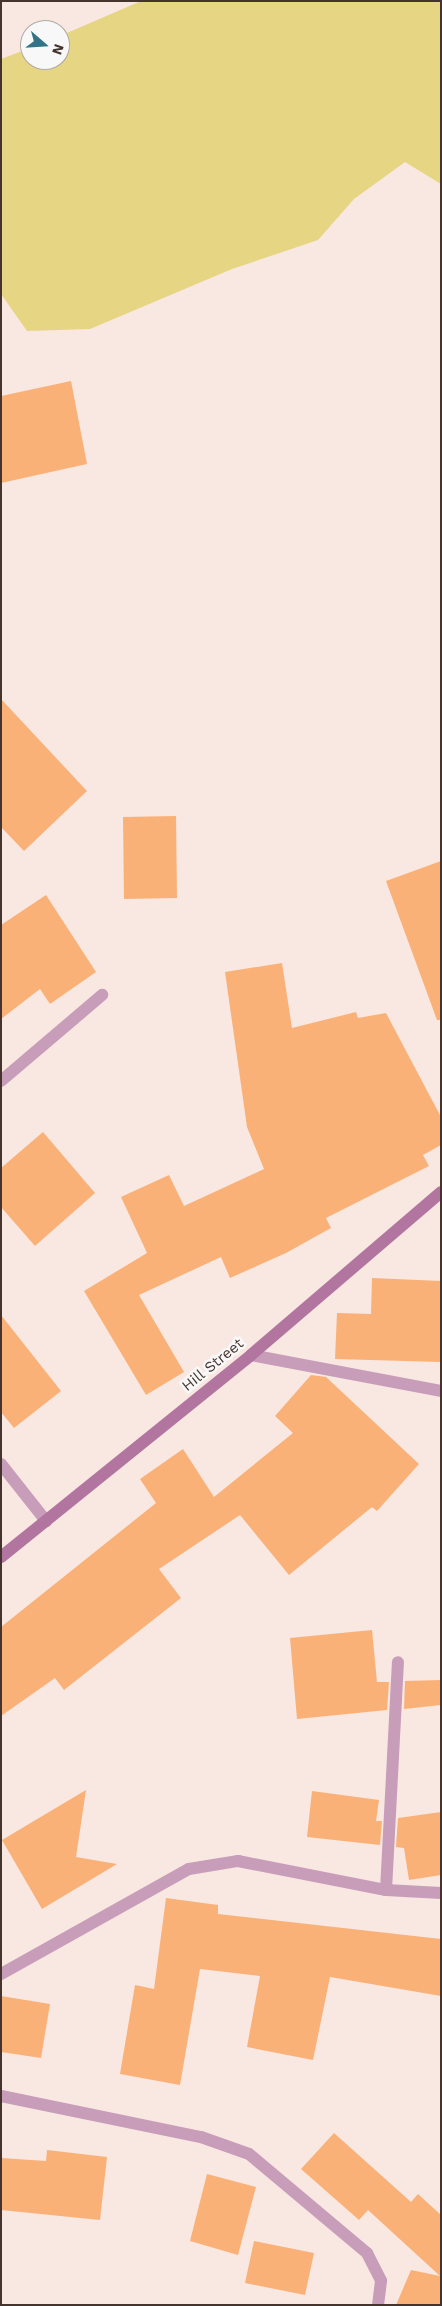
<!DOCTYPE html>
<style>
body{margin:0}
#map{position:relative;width:442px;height:2306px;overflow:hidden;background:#f9e7e1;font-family:"Work Sans",sans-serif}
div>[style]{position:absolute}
.green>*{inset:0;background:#e6d583}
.building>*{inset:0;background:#fab178}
.service>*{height:12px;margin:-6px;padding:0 6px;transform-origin:6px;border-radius:6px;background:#c79db9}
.minor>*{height:12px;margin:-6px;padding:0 6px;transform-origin:6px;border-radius:6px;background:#c79db9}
.secondary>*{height:12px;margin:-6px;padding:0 6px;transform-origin:6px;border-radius:6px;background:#b275a0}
span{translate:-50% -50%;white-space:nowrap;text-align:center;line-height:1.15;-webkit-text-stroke:5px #f8f8f8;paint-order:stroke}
.street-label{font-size:15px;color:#45342e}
.frame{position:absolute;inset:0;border:2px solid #45342e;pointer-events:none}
.north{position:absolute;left:20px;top:20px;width:50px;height:50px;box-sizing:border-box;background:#f8f8f8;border:1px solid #b0aaa7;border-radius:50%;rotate:109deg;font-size:14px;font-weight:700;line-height:20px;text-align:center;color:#45342e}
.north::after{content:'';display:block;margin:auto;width:18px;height:22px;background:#327486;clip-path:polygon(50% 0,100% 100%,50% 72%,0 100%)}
</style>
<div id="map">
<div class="green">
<div style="clip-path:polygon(141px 1px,441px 1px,441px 184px,405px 162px,354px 199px,318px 240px,232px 269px,90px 329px,27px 331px,1px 294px,1px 59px,30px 48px,30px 60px,60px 60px,60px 36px)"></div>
</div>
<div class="building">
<div style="clip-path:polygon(71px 381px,87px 464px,1px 483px,1px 396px)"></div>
<div style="clip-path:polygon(1px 699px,87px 791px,24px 851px,1px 827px)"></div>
<div style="clip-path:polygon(176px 816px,177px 898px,124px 899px,123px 817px)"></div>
<div style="clip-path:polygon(441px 861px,441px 1020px,437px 1020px,386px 881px)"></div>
<div style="clip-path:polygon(46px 895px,96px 972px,50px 1004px,40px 989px,1px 1019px,1px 925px)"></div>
<div style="clip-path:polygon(282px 963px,292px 1028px,356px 1012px,358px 1018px,386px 1013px,441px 1117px,441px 1145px,423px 1155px,429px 1166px,326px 1218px,331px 1228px,286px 1253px,230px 1278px,221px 1257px,139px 1295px,184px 1372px,146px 1395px,84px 1291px,147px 1253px,121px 1197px,169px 1175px,184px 1206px,264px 1169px,247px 1127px,225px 972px)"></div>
<div style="clip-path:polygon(43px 1132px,95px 1193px,35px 1246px,1px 1207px,1px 1168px)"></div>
<div style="clip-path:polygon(372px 1278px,441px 1281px,441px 1362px,335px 1359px,337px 1313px,371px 1314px)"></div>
<div style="clip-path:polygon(1px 1315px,61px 1391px,14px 1428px,1px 1412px)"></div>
<div style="clip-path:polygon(311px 1375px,326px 1377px,419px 1464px,377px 1511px,372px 1507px,289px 1575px,240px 1515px,159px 1569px,181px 1598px,64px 1690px,55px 1678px,1px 1716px,1px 1627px,156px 1503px,140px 1479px,183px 1449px,214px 1497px,293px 1433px,275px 1416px)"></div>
<div style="clip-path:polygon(372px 1630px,377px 1682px,389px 1682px,387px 1710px,297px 1719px,290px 1638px)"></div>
<div style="clip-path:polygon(441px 1680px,441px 1705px,404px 1709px,405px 1681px)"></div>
<div style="clip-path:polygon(86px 1790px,76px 1857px,117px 1864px,42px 1909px,2px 1840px)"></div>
<div style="clip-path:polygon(312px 1791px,379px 1800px,376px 1821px,382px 1821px,380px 1845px,307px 1837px)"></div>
<div style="clip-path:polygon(441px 1812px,441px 1875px,409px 1880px,404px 1848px,396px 1847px,398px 1818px)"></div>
<div style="clip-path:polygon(166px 1898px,218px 1905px,218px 1914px,441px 1939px,441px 1996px,330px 1977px,313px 2060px,247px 2047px,260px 1976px,200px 1969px,180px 2085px,120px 2074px,135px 1985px,154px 1989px)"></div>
<div style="clip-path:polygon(1px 1996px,50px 2004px,41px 2058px,1px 2052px)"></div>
<div style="clip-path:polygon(334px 2133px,411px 2202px,418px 2194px,441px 2215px,441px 2305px,396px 2305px,411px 2270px,440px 2276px,368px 2210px,359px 2220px,301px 2169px)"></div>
<div style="clip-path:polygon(47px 2150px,107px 2157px,100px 2220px,1px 2210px,1px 2158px,46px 2161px)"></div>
<div style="clip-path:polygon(207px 2174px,256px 2187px,238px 2255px,190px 2241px)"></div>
<div style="clip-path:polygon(254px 2241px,314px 2253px,305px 2295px,245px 2283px)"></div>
</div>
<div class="service">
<div style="left:386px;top:1890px;width:228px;rotate:-87deg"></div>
<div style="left:1px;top:1974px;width:215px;rotate:-29.2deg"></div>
<div style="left:189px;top:1869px;width:50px;rotate:-9.3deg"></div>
<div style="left:238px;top:1861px;width:151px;rotate:11.1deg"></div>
<div style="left:386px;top:1890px;width:55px;rotate:3.1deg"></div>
</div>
<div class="minor">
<div style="left:1px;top:1081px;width:133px;rotate:-40.4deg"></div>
<div style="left:251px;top:1355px;width:193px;rotate:10.7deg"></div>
<div style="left:1px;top:1464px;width:73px;rotate:51.7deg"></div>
<div style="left:1px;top:2096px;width:204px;rotate:11.6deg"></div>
<div style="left:201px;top:2137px;width:51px;rotate:19.5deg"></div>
<div style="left:249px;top:2154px;width:154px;rotate:40deg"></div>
<div style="left:367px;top:2253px;width:31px;rotate:63deg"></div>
<div style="left:381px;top:2281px;width:24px;rotate:97deg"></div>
</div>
<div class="secondary">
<div style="left:1px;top:1557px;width:321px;rotate:-38.9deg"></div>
<div style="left:251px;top:1355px;width:250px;rotate:-40.6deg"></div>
</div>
<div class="street-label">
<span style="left:213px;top:1365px;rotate:-39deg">Hill Street</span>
</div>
<div class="frame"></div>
<div class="north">N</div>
</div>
